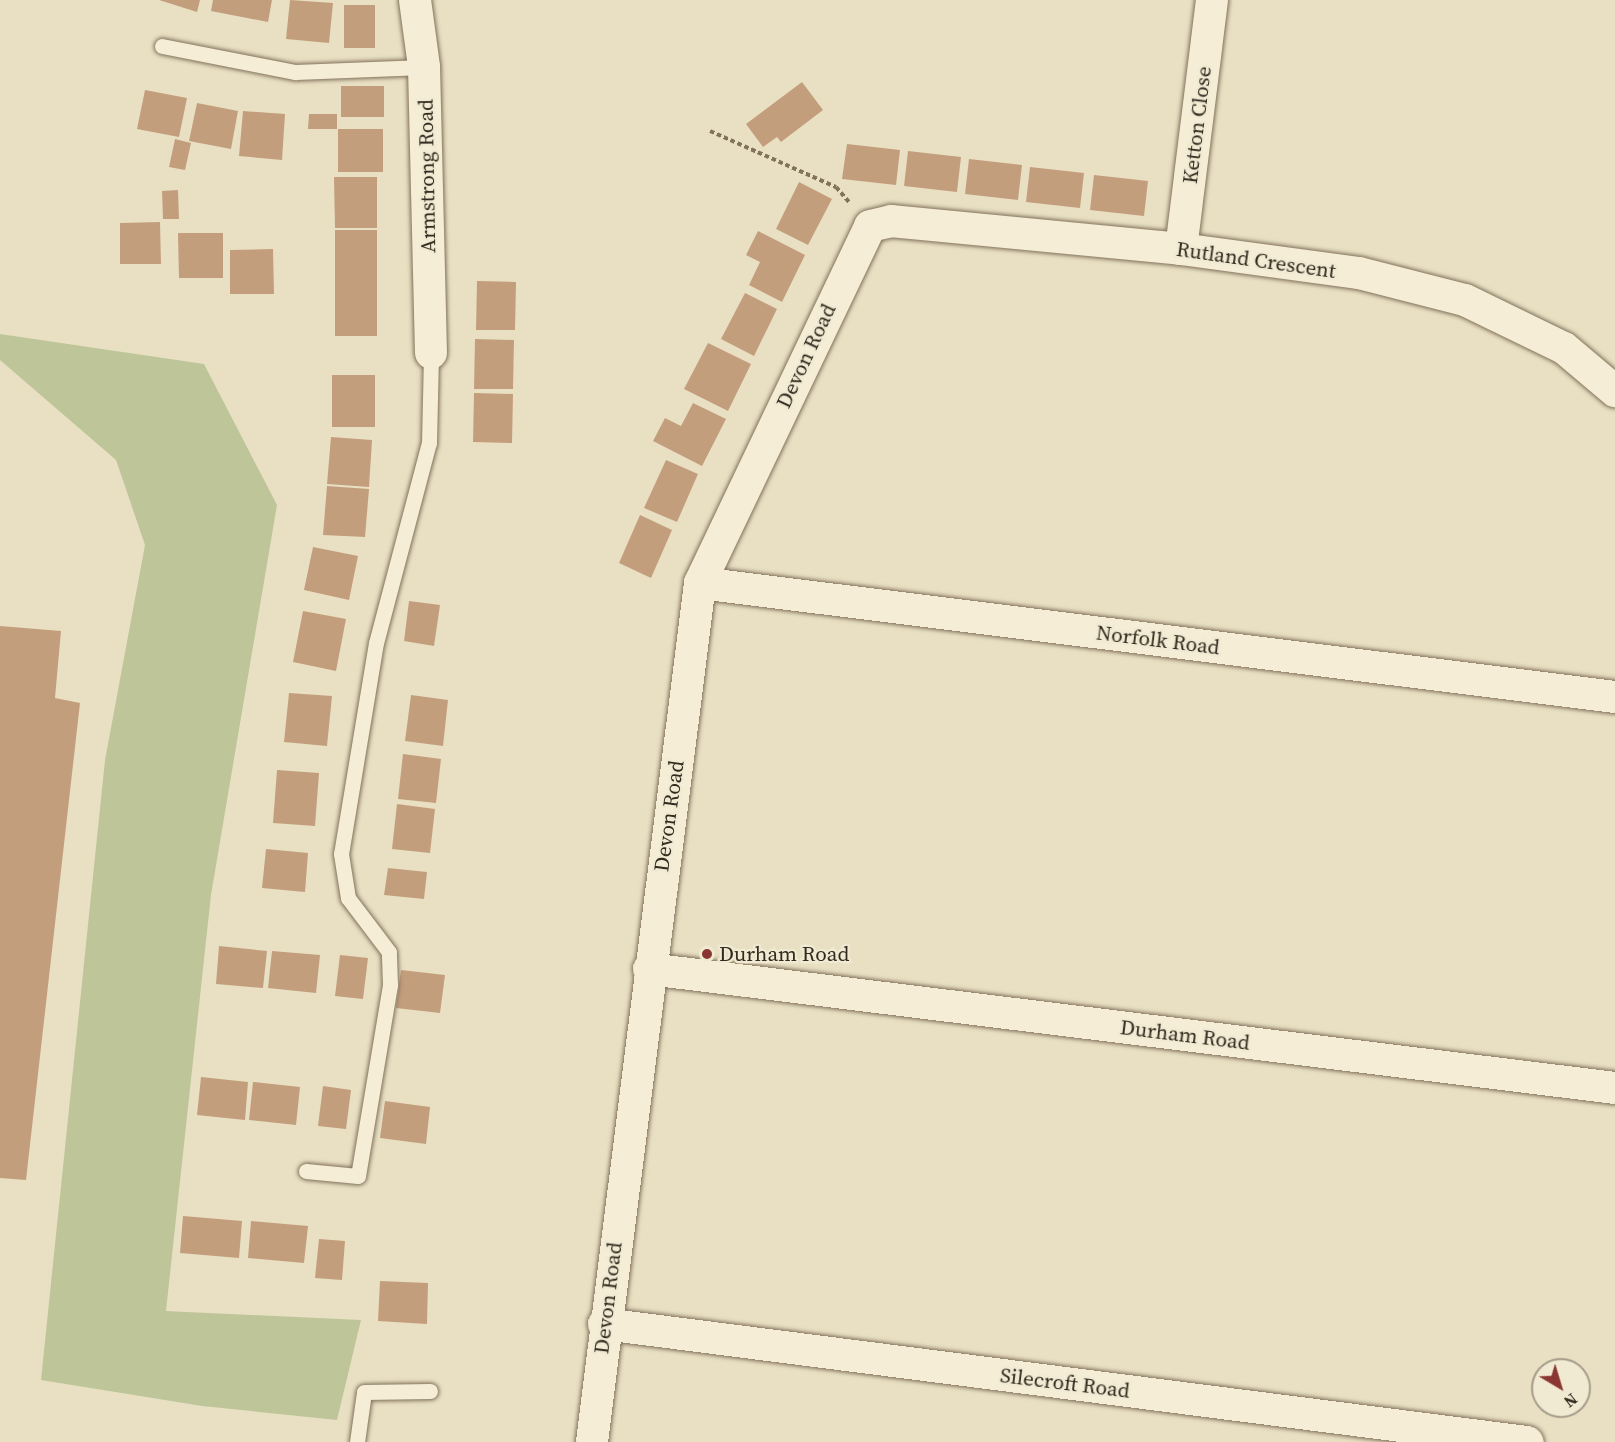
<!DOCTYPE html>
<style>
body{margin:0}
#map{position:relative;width:1615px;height:1442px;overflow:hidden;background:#e9e0c3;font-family:"Source Serif 4",serif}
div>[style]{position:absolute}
.green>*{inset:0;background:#bec699}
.building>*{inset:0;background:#c39e7d}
.path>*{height:4px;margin-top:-2px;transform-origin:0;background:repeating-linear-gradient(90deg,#82725c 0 4.5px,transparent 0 7.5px)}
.roads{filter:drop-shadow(0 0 2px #82725c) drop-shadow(0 0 2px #82725c)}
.service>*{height:15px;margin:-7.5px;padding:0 7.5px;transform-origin:7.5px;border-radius:7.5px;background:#f5edd6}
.minor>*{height:32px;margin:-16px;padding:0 16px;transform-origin:16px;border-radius:16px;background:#f5edd6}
.dots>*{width:16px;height:16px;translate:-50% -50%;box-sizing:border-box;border:3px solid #f1ead2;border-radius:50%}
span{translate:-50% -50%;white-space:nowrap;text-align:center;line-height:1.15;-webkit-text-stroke:4.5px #f1ead2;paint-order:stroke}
.street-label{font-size:21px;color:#332a1f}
.poi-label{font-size:21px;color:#332a1f}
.left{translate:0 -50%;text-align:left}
.north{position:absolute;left:1531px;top:1358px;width:60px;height:60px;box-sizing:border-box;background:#f1ead2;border:2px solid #a59d8a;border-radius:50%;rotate:142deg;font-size:16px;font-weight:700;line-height:24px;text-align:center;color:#332a1f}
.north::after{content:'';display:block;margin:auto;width:21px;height:27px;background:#8a3632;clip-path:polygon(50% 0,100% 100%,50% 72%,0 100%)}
</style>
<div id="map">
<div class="green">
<div style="clip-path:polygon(0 334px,204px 364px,277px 505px,211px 895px,166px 1311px,361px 1320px,337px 1420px,202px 1406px,41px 1380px,105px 760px,145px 545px,116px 460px,0 360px)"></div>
</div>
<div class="building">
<div style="clip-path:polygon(159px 0,200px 0,197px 12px)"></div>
<div style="clip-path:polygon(213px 0,272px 0,268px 22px,211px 11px)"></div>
<div style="clip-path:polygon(290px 0,333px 3px,329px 43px,286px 39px)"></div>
<div style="clip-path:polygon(344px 5px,375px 5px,375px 48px,344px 48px)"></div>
<div style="clip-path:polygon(802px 82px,823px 110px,781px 142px,777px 137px,763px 147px,746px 124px)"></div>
<div style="clip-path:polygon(341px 86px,384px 86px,384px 117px,341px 117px)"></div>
<div style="clip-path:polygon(145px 90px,187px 98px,179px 137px,137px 129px)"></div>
<div style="clip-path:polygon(197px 103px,238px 111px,231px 149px,189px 141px)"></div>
<div style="clip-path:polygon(243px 111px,285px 114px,282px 160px,239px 156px)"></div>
<div style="clip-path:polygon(309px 114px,337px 114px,337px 129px,308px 129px)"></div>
<div style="clip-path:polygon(338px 129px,383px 129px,383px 172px,338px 172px)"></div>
<div style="clip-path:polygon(175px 139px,191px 143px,185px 170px,169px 167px)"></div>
<div style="clip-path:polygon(847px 144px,900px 150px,896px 185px,842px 179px)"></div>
<div style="clip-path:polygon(908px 151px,961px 157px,957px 192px,904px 186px)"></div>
<div style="clip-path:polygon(969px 159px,1022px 165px,1018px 200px,965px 194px)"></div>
<div style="clip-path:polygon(1030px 167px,1084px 173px,1080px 208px,1026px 202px)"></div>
<div style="clip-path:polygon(1094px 175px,1148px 181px,1144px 216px,1090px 210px)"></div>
<div style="clip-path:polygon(334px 177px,377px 177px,377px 228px,335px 228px)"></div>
<div style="clip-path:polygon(799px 182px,832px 199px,808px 245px,776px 229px)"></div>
<div style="clip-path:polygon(178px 190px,179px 219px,163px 219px,162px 191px)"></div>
<div style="clip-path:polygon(160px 222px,161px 264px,120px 264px,120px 223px)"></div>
<div style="clip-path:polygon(335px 230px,377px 230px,377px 336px,335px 336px)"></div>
<div style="clip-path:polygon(758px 231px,805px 255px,782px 302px,749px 285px,760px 262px,746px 255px)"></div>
<div style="clip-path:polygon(178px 233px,223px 233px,223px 278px,179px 278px)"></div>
<div style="clip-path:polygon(273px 249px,274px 294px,230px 294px,230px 250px)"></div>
<div style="clip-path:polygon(477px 281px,516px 282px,515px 330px,476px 330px)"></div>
<div style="clip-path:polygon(745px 293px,777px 309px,754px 356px,721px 339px)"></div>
<div style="clip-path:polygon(475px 339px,514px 340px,513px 389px,474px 389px)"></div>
<div style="clip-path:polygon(708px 343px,751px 364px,728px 411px,684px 389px)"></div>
<div style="clip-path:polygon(332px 375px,375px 375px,375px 427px,332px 427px)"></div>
<div style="clip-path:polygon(474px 393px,513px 394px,512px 443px,473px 442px)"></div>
<div style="clip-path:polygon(693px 403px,726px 419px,702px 466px,653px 441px,665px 418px,681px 426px)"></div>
<div style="clip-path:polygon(331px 437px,372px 440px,369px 487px,327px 484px)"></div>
<div style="clip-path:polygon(666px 460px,698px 474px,677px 522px,644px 508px)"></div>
<div style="clip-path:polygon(327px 486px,369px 489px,365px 537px,323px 535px)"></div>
<div style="clip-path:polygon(640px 515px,672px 530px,651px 578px,619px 563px)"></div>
<div style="clip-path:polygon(313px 547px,358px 556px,349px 600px,304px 590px)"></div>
<div style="clip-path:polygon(409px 601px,440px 605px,434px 646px,404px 641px)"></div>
<div style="clip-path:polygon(303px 611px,346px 619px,336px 671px,293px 662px)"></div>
<div style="clip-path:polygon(0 626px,61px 631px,55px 698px,80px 703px,26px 1180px,0 1178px)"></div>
<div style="clip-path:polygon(289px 693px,332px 696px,327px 746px,284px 742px)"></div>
<div style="clip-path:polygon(411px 695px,448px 700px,443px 746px,405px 741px)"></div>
<div style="clip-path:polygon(403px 754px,441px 759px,436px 803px,398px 799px)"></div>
<div style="clip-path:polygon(277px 770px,319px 773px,315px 826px,273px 823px)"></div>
<div style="clip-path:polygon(397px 804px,435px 809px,430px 853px,392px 849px)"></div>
<div style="clip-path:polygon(266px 849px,308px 853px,305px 892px,262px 888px)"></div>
<div style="clip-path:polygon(388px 868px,427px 872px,424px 899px,384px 895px)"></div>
<div style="clip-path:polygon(219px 946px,267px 951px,263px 988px,216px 984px)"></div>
<div style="clip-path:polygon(272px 951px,320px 955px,316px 993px,268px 988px)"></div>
<div style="clip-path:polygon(340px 955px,368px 958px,363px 999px,335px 996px)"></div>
<div style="clip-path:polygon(401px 970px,445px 975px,440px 1013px,396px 1008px)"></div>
<div style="clip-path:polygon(201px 1077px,248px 1082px,245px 1120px,197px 1115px)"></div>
<div style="clip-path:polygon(253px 1082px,300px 1087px,296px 1125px,249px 1120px)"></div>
<div style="clip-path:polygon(323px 1086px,351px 1090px,346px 1129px,318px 1126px)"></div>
<div style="clip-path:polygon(385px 1101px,430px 1107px,426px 1144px,380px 1138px)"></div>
<div style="clip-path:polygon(183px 1216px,242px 1221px,239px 1258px,180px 1253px)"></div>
<div style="clip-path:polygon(251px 1221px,308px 1226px,304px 1263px,248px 1258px)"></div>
<div style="clip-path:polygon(319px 1239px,345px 1241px,342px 1280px,315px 1278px)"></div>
<div style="clip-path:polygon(380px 1281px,428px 1283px,427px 1324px,378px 1321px)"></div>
</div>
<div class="path">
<div style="left:710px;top:131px;width:138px;rotate:24deg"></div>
<div style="left:836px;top:187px;width:21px;rotate:49deg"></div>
</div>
<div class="roads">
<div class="service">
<div style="left:162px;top:46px;width:136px;rotate:11.1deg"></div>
<div style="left:295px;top:72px;width:129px;rotate:-2.2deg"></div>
<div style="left:306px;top:1171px;width:52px;rotate:5.5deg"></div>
<div style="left:358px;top:1176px;width:194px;rotate:-80.5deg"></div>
<div style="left:390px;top:985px;width:33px;rotate:-92deg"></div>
<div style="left:389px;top:952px;width:68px;rotate:-127.2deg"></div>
<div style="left:348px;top:898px;width:45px;rotate:-99deg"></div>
<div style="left:341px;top:854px;width:214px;rotate:-80.6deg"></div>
<div style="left:376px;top:643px;width:207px;rotate:-75.2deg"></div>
<div style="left:429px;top:443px;width:90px;rotate:-88.7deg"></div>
<div style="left:357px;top:1442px;width:50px;rotate:-82deg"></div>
<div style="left:364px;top:1392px;width:66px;rotate:-0.9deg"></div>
</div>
<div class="minor">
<div style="left:415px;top:0;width:68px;rotate:82.3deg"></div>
<div style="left:424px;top:67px;width:286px;rotate:88.6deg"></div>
<div style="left:1181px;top:249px;width:251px;rotate:-82.9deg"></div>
<div style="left:700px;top:583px;width:922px;rotate:7.1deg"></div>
<div style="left:649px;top:969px;width:973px;rotate:7.02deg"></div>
<div style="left:604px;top:1324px;width:931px;rotate:7.29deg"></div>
<div style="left:592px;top:1442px;width:866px;rotate:-82.83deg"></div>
<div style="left:700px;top:583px;width:395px;rotate:-64.5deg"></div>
<div style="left:870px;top:226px;width:22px;rotate:-13deg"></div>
<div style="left:891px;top:221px;width:291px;rotate:5.5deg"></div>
<div style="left:1181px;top:249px;width:180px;rotate:7.7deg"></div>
<div style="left:1359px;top:273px;width:109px;rotate:14.3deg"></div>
<div style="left:1465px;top:300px;width:110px;rotate:25.9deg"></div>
<div style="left:1564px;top:348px;width:67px;rotate:40.1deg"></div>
</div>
</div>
<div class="dots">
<div style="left:707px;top:954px;background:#8a3632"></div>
</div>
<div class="street-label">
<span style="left:1197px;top:125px;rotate:-83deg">Ketton Close</span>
<span style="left:427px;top:176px;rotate:-91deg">Armstrong Road</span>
<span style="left:1256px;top:260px;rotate:8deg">Rutland Crescent</span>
<span style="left:806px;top:356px;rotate:-65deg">Devon Road</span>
<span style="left:1158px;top:640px;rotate:7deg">Norfolk Road</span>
<span style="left:669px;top:816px;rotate:-82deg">Devon Road</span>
<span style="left:1185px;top:1035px;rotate:7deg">Durham Road</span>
<span style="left:608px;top:1298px;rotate:-83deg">Devon Road</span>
<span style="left:1065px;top:1383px;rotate:7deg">Silecroft Road</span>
</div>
<div class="poi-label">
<span class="left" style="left:719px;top:954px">Durham Road</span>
</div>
<div class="north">N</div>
</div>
